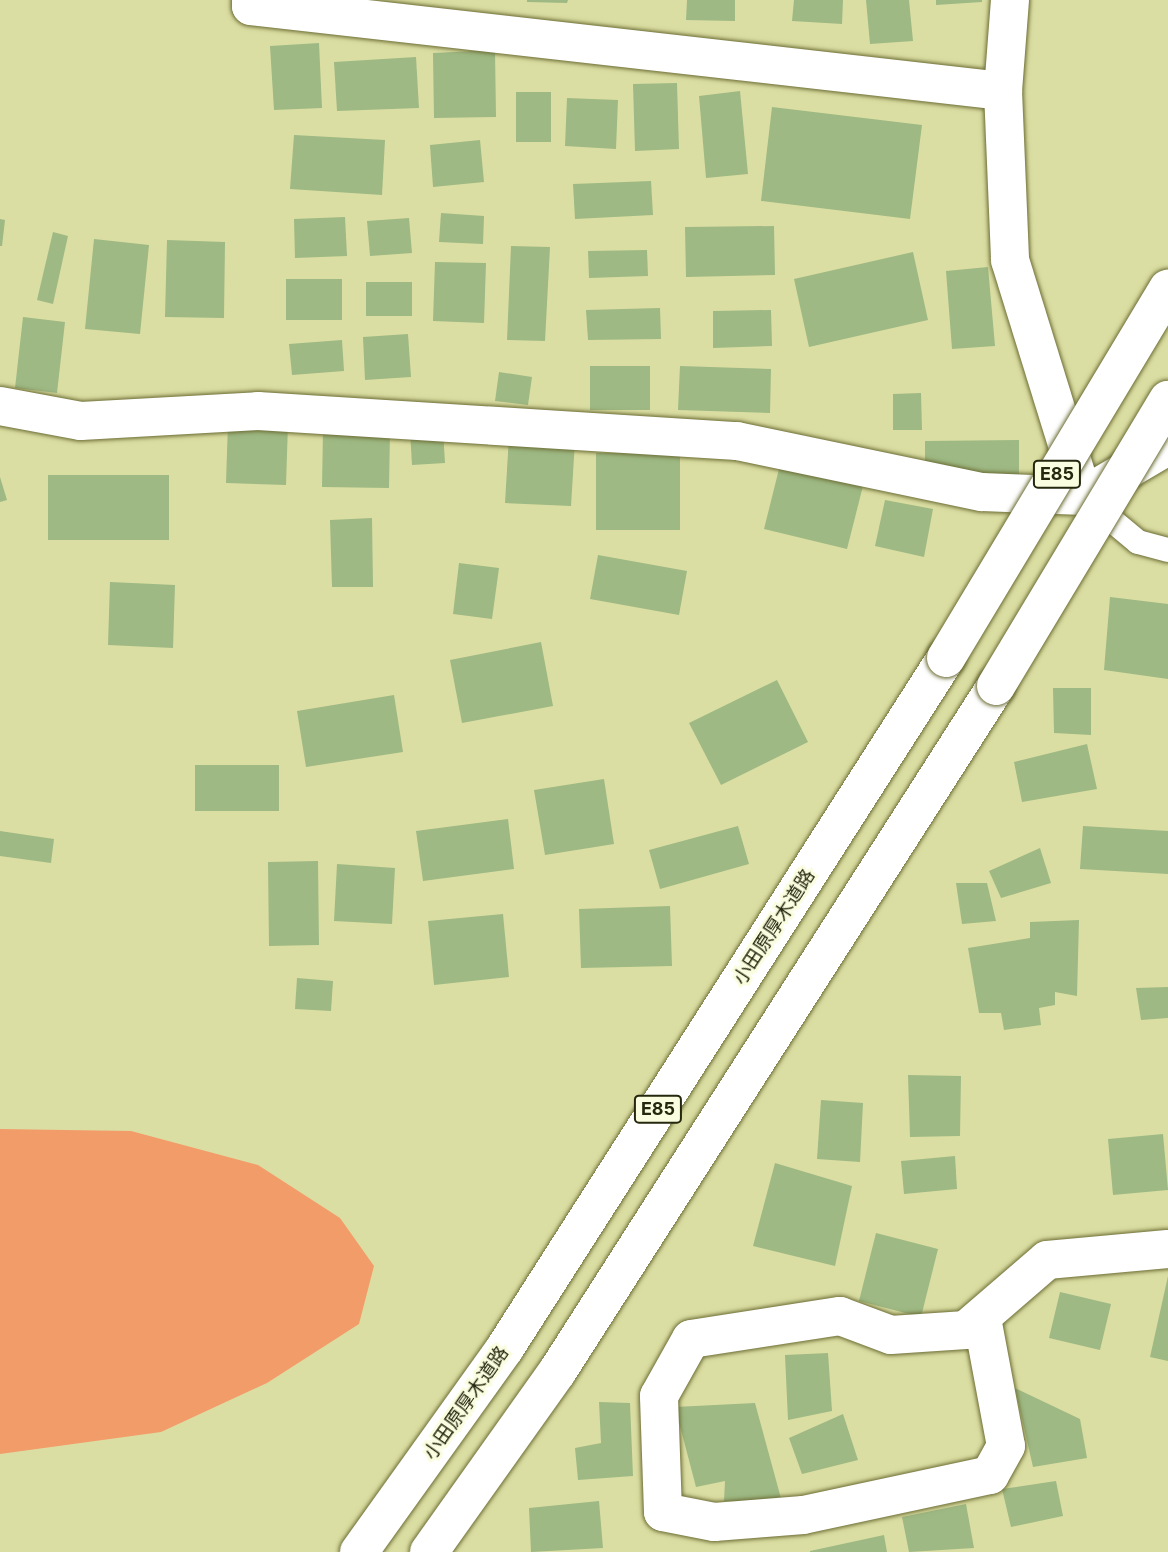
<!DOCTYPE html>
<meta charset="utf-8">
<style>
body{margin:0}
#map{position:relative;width:1168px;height:1552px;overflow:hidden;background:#dbdea2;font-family:Inter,"Noto Sans JP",sans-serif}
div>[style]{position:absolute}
.green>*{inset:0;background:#f29c6a}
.building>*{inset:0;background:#9eb984}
.roads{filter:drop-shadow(0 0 2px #6c6d35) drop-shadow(0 0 2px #6c6d35)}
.service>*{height:24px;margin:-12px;padding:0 12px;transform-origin:12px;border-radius:12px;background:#fff}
.minor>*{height:38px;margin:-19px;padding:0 19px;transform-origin:19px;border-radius:19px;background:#fff}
.trunk>*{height:38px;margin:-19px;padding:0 19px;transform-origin:19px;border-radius:19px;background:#fff}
.bridges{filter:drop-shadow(0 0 2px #6c6d35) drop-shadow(0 0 2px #6c6d35)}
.trunk-bridge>*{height:38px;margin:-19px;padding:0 19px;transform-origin:19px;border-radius:19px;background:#fff}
span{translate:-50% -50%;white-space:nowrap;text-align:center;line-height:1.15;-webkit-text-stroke:6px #fafddf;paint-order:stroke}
.shield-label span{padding:2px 5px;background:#fafddf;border:2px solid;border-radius:5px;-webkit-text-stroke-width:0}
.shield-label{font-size:18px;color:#26270f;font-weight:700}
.street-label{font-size:19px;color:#26270f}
</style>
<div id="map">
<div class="green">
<div style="clip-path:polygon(0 1129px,131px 1131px,258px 1165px,340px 1218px,374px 1266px,359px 1324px,267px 1383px,161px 1432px,0 1454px)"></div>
</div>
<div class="building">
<div style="clip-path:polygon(527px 0,568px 0,567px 3px,527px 2px)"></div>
<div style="clip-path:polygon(687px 0,735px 0,735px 21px,686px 20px)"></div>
<div style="clip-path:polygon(794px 0,843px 0,842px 24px,792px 21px)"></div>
<div style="clip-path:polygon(866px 0,909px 0,913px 41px,870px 44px)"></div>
<div style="clip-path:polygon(936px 0,982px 0,982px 2px,936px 5px)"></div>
<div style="clip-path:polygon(319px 43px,322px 108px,274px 110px,270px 46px)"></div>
<div style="clip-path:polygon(495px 50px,496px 117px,434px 118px,433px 53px)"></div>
<div style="clip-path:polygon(416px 57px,419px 108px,337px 111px,334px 62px)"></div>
<div style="clip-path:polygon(677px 83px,679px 149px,635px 151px,633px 84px)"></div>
<div style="clip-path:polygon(740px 91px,748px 174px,706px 178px,699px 96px)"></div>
<div style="clip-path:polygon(516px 92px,551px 92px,551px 142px,516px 142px)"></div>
<div style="clip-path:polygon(567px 98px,618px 100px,616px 149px,565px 146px)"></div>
<div style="clip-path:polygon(772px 107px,922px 125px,910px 219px,761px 201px)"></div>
<div style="clip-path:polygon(294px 135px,385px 140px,382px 195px,290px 189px)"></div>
<div style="clip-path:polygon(480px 140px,484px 182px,433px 187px,430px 145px)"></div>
<div style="clip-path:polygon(651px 181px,653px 215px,575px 219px,573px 184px)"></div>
<div style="clip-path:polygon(441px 213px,484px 216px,483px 244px,439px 242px)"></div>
<div style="clip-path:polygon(345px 217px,347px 256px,295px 258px,294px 219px)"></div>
<div style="clip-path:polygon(409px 218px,412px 253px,370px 256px,367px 221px)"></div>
<div style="clip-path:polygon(0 219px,5px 220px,2px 246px,0 246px)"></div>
<div style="clip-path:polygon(774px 226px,775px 275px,686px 277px,685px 227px)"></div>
<div style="clip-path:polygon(53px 232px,68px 236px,53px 304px,37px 300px)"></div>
<div style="clip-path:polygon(94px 239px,149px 245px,140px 334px,85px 329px)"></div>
<div style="clip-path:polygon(167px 240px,225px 242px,224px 318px,165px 317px)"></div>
<div style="clip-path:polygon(511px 246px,550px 247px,545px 341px,507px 340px)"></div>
<div style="clip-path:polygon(647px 250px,648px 276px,589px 278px,588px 251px)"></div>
<div style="clip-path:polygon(913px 252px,928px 320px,809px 347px,794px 279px)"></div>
<div style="clip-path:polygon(435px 262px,486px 263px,484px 323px,433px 321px)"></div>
<div style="clip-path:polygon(988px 267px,995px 346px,952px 349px,946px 271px)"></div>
<div style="clip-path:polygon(286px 279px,342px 279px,342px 320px,286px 320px)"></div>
<div style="clip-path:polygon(366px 282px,412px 282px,412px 316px,366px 316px)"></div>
<div style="clip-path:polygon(660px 308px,661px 339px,588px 340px,586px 310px)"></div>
<div style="clip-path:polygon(771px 310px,772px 346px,713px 348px,713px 311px)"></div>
<div style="clip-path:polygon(23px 317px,65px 322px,57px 393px,15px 388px)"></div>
<div style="clip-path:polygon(408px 334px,411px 377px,365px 380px,363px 337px)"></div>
<div style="clip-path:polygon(342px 340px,344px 371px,292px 375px,289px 344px)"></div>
<div style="clip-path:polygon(590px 366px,650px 366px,650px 410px,590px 410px)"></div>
<div style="clip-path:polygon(680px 366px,771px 369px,770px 413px,678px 410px)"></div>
<div style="clip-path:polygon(499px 372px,532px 377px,528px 405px,495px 401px)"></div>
<div style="clip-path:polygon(921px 393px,922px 430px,893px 430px,893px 394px)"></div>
<div style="clip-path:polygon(228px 422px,288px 424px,286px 485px,226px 483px)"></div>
<div style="clip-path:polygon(323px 430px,390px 431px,389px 488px,322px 487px)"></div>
<div style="clip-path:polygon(443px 430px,445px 463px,412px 465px,410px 431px)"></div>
<div style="clip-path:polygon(509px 436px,575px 441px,571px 506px,505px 503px)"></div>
<div style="clip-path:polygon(1019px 440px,1019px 479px,925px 480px,925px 441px)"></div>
<div style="clip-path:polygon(596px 453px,680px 453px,680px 530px,596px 530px)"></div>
<div style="clip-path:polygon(781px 461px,864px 482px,847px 549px,764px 529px)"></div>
<div style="clip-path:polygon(48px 475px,169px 475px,169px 540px,48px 540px)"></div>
<div style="clip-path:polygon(0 477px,7px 500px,0 502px)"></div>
<div style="clip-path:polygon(885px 500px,933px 509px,924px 557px,875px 546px)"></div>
<div style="clip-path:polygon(372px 518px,373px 587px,332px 587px,330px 520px)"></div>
<div style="clip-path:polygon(598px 555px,687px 571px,679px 615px,590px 599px)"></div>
<div style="clip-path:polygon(459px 563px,499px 568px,492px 619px,453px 614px)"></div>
<div style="clip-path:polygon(110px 582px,175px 585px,173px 648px,108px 645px)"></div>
<div style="clip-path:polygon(1110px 597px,1168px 604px,1168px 679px,1104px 670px)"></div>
<div style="clip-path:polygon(541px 642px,553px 706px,462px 723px,450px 660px)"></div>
<div style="clip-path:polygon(777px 680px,808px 742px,721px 785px,689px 723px)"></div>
<div style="clip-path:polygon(1053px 688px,1091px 688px,1091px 735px,1054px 733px)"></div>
<div style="clip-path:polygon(394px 695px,403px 752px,306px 767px,297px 711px)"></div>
<div style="clip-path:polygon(1087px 744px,1097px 789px,1022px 802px,1014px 762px)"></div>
<div style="clip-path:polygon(195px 765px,279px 765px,279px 811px,195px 811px)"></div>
<div style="clip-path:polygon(604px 779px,614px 844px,545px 855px,534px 790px)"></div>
<div style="clip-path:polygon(508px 819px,514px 869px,423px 881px,416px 831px)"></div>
<div style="clip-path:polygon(738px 826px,749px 864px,660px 889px,649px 850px)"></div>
<div style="clip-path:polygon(1083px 826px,1168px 831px,1168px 874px,1080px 869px)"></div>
<div style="clip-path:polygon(0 831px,54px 839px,51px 863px,0 856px)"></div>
<div style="clip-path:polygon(1040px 848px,1051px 883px,1001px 898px,989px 871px)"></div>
<div style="clip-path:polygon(318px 861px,319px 945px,269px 946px,268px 862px)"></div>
<div style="clip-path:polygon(337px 864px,395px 868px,392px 924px,334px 921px)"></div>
<div style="clip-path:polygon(956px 883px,987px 883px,996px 921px,962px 924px)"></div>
<div style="clip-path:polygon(670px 906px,672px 966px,581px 968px,579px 909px)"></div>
<div style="clip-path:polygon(503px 914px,509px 977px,434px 985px,428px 921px)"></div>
<div style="clip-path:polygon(1079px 920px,1077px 996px,1055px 992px,1055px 1005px,1039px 1008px,1041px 1025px,1004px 1030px,1001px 1013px,979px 1013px,968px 948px,1030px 938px,1030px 922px)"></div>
<div style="clip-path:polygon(297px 978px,333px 981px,331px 1011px,295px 1009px)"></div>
<div style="clip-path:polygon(1168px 987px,1168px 1018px,1141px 1020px,1136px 988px)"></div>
<div style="clip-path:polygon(908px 1075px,961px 1076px,960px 1136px,910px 1137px)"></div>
<div style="clip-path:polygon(821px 1100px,863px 1103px,860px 1162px,817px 1159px)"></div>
<div style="clip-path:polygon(1163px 1134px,1168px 1190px,1113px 1195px,1108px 1139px)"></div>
<div style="clip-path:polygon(955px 1156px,957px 1189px,904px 1194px,901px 1161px)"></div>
<div style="clip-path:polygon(775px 1163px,852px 1186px,835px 1266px,753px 1246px)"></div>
<div style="clip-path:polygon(876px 1233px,938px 1249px,921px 1317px,859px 1301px)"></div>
<div style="clip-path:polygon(1168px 1276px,1168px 1361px,1150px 1357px)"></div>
<div style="clip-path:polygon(1060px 1292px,1111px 1304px,1100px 1350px,1049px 1338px)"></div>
<div style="clip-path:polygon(828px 1353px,832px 1411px,788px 1420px,785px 1355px)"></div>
<div style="clip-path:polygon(1015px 1388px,1080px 1419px,1087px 1458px,1033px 1467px)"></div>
<div style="clip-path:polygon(599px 1402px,630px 1403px,633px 1476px,578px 1480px,575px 1448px,601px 1443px)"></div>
<div style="clip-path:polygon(755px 1403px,782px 1502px,724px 1501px,725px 1481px,696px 1487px,675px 1407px)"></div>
<div style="clip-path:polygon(843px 1414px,858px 1460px,802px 1474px,789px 1438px)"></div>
<div style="clip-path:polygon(1056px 1481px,1063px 1516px,1011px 1527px,1002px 1489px)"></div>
<div style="clip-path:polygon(599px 1501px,603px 1548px,531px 1552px,529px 1508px)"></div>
<div style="clip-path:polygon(966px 1504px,974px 1548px,909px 1552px,902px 1517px)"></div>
<div style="clip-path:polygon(884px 1535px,887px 1552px,810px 1552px,810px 1551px)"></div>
</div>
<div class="roads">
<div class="service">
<div style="left:1091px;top:503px;width:61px;rotate:39.7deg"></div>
<div style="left:1138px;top:542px;width:31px;rotate:15deg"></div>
</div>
<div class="minor">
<div style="left:251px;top:0;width:6px;rotate:90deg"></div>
<div style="left:251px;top:6px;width:757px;rotate:6.45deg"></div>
<div style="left:1010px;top:0;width:91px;rotate:94.4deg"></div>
<div style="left:1003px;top:91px;width:169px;rotate:87.6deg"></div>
<div style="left:1010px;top:260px;width:227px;rotate:72.8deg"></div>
<div style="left:0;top:406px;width:82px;rotate:10.5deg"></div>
<div style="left:81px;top:421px;width:177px;rotate:-3.2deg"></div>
<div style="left:258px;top:411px;width:480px;rotate:3.6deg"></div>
<div style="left:737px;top:441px;width:250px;rotate:11.8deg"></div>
<div style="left:982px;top:492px;width:101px;rotate:2.3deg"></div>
<div style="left:1083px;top:496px;width:99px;rotate:-30.5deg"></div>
<div style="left:982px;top:1318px;width:130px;rotate:79.4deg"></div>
<div style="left:1006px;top:1446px;width:33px;rotate:119deg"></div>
<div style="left:990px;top:1475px;width:191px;rotate:167.9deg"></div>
<div style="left:803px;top:1515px;width:89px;rotate:175.5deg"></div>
<div style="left:714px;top:1522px;width:52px;rotate:-168.9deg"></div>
<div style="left:663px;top:1512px;width:116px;rotate:-92deg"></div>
<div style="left:659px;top:1396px;width:65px;rotate:-60.7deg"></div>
<div style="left:691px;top:1339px;width:151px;rotate:-8.8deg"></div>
<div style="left:840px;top:1316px;width:54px;rotate:20.4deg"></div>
<div style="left:891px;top:1335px;width:75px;rotate:-3.8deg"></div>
<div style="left:966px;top:1330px;width:107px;rotate:-40.8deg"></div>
<div style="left:1047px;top:1260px;width:121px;rotate:-5.2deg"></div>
</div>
<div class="trunk">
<div style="left:359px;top:1552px;width:251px;rotate:-54.4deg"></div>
<div style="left:505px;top:1348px;width:819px;rotate:-57.42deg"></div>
<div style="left:429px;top:1552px;width:221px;rotate:-54.6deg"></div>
<div style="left:557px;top:1372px;width:814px;rotate:-57.38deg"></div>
</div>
</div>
<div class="bridges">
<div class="trunk-bridge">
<div style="left:946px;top:658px;width:431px;rotate:-59deg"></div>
<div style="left:996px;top:686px;width:334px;rotate:-59deg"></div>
</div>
</div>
<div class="shield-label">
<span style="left:1057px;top:474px">E85</span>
<span style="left:658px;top:1109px">E85</span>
</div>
<div class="street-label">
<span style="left:774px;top:927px;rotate:-57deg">小田原厚木道路</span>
<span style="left:466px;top:1403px;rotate:-55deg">小田原厚木道路</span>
</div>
</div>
